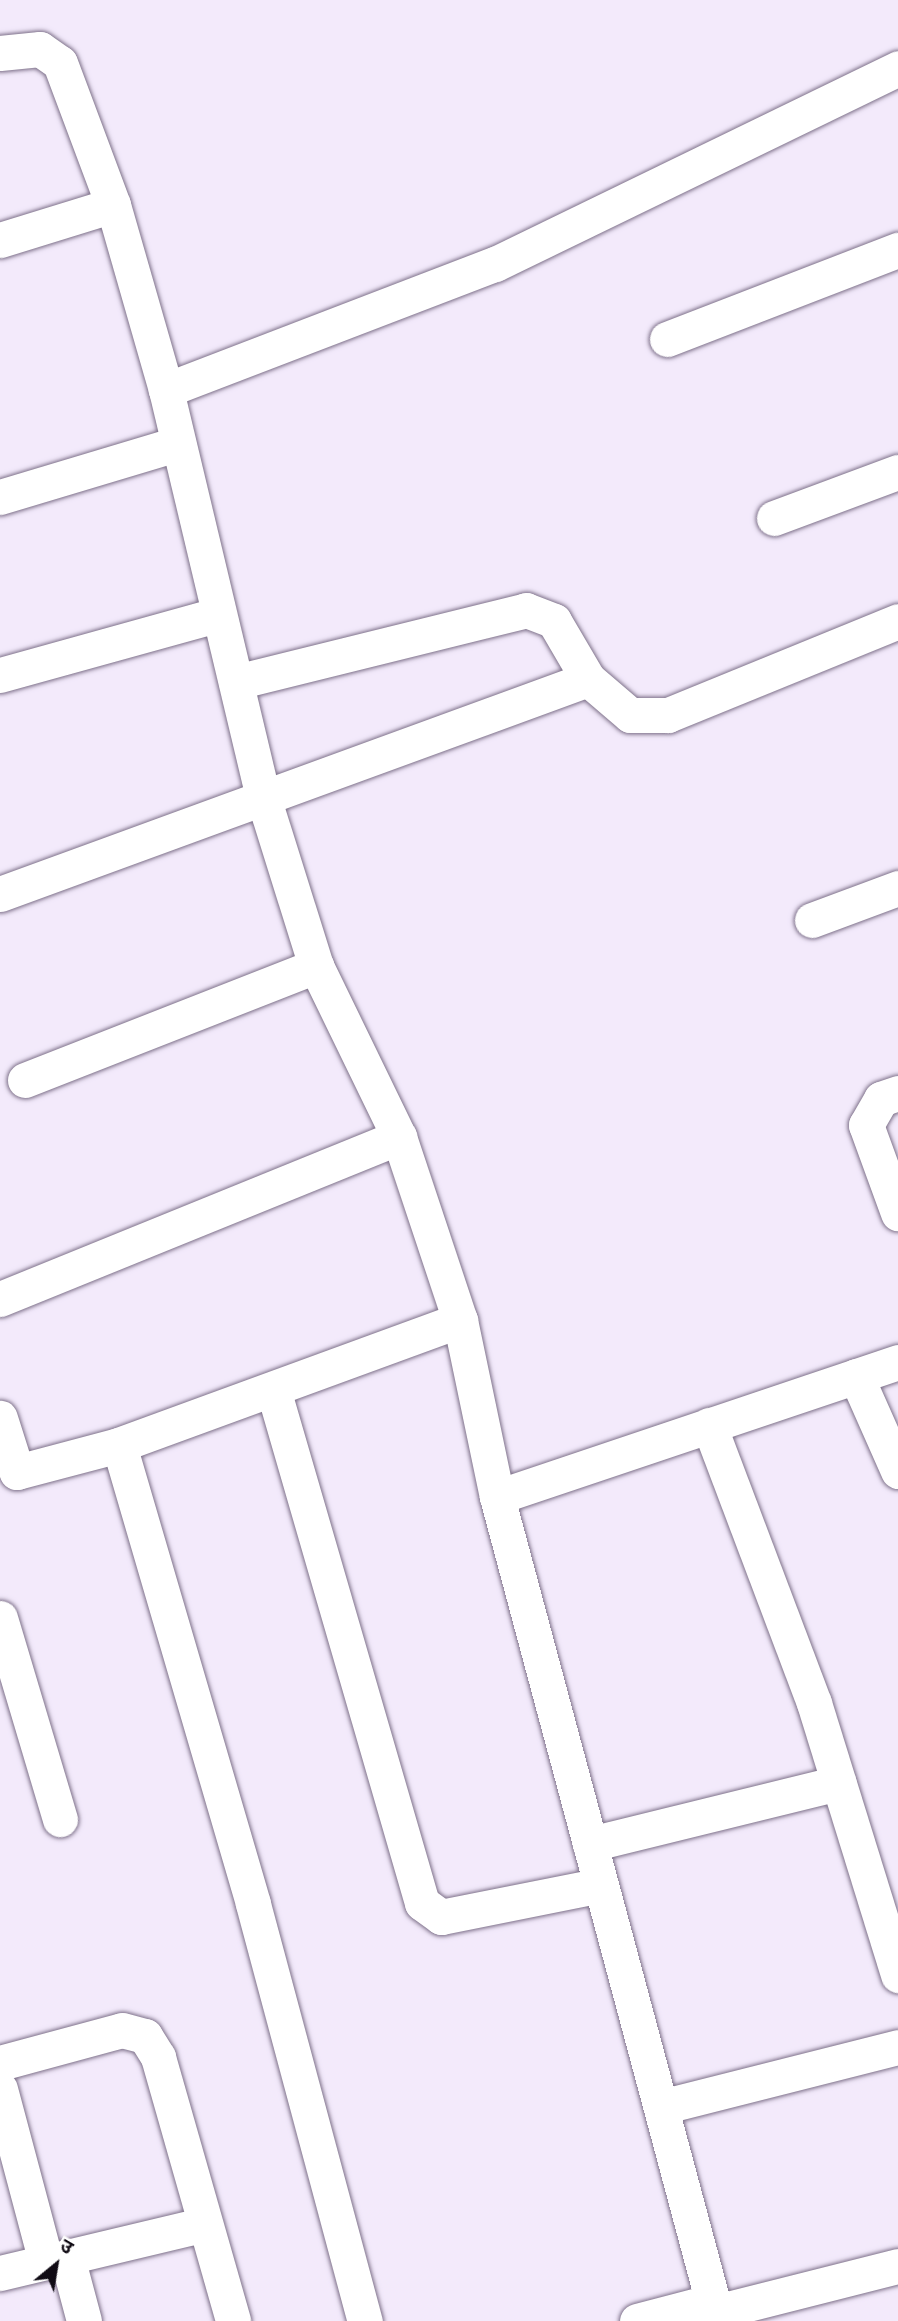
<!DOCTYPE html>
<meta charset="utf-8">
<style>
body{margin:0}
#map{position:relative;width:898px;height:2321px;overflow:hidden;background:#f3eafb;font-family:"Times New Roman","Noto Sans Devanagari",serif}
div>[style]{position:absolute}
.roads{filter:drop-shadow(0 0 2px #7e718a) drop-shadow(0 0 2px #7e718a)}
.minor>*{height:35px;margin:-17.5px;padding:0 17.5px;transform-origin:17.5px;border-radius:17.5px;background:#fff}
span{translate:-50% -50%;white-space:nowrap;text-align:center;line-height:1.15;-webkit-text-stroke:6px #fff;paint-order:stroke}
.north{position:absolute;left:21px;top:2230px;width:70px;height:70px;-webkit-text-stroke:5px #fff;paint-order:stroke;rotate:30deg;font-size:19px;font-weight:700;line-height:28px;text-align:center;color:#100b14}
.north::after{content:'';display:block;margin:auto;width:24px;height:32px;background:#100b14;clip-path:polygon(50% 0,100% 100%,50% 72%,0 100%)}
</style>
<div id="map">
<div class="roads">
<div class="minor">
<div style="left:0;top:53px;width:40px;rotate:-5.7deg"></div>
<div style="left:40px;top:49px;width:24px;rotate:35deg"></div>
<div style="left:60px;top:63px;width:152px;rotate:69.5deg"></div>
<div style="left:113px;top:205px;width:192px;rotate:74deg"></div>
<div style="left:166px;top:390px;width:422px;rotate:76.6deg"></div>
<div style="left:264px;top:800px;width:174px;rotate:72.6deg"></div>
<div style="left:316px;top:966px;width:190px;rotate:64.1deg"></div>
<div style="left:399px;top:1137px;width:193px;rotate:71.6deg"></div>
<div style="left:460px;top:1320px;width:363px;rotate:159.9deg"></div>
<div style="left:119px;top:1445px;width:106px;rotate:165.2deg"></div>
<div style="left:17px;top:1472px;width:57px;rotate:-107.5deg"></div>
<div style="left:0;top:240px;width:118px;rotate:-17.2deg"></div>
<div style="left:667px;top:339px;width:248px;rotate:-21.1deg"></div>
<div style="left:166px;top:390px;width:352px;rotate:-21deg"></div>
<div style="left:495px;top:264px;width:448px;rotate:-25.9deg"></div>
<div style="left:0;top:497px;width:185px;rotate:-16.7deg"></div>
<div style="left:774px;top:518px;width:132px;rotate:-20.4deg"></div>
<div style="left:0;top:675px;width:225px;rotate:-15.5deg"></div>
<div style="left:236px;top:682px;width:299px;rotate:-13.9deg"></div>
<div style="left:526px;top:610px;width:30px;rotate:21deg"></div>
<div style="left:554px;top:621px;width:67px;rotate:59.6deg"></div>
<div style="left:0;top:894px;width:626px;rotate:-20.08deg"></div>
<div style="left:588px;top:679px;width:55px;rotate:40.6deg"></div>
<div style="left:630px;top:715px;width:38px"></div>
<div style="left:668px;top:715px;width:248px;rotate:-22.2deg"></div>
<div style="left:812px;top:920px;width:92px;rotate:-20.4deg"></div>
<div style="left:25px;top:1080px;width:313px;rotate:-21.4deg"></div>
<div style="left:898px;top:1093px;width:18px;rotate:161deg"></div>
<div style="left:881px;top:1099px;width:30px;rotate:120deg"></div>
<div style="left:866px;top:1125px;width:94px;rotate:70deg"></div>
<div style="left:0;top:1299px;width:431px;rotate:-22.1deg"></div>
<div style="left:460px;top:1320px;width:181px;rotate:78.2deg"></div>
<div style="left:497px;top:1497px;width:423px;rotate:-18.6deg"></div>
<div style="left:856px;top:1376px;width:104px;rotate:66.1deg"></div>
<div style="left:273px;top:1389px;width:535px;rotate:73.83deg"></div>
<div style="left:422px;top:1903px;width:24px;rotate:36deg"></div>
<div style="left:441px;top:1917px;width:163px;rotate:-11.3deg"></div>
<div style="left:709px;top:1425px;width:297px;rotate:69.3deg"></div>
<div style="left:814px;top:1703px;width:285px;rotate:72.8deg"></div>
<div style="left:119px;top:1445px;width:478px;rotate:73.7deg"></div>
<div style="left:253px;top:1904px;width:432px;rotate:75deg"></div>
<div style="left:497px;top:1497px;width:853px;rotate:74.99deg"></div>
<div style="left:0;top:1618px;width:210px;rotate:73.4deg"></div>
<div style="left:590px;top:1844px;width:256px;rotate:-13.8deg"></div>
<div style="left:0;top:2063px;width:126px;rotate:-15.1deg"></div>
<div style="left:122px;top:2030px;width:24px;rotate:15deg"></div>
<div style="left:145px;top:2036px;width:25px;rotate:58deg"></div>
<div style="left:158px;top:2057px;width:274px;rotate:74.1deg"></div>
<div style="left:0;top:2089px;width:179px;rotate:75.1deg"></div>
<div style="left:661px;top:2107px;width:244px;rotate:-14.2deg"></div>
<div style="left:67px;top:2257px;width:66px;rotate:75.1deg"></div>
<div style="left:0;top:2273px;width:208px;rotate:-13.4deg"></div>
<div style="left:716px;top:2312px;width:188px;rotate:-14.2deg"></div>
<div style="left:637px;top:2321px;width:79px;rotate:-14.7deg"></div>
</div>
</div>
<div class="north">उ</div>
</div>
